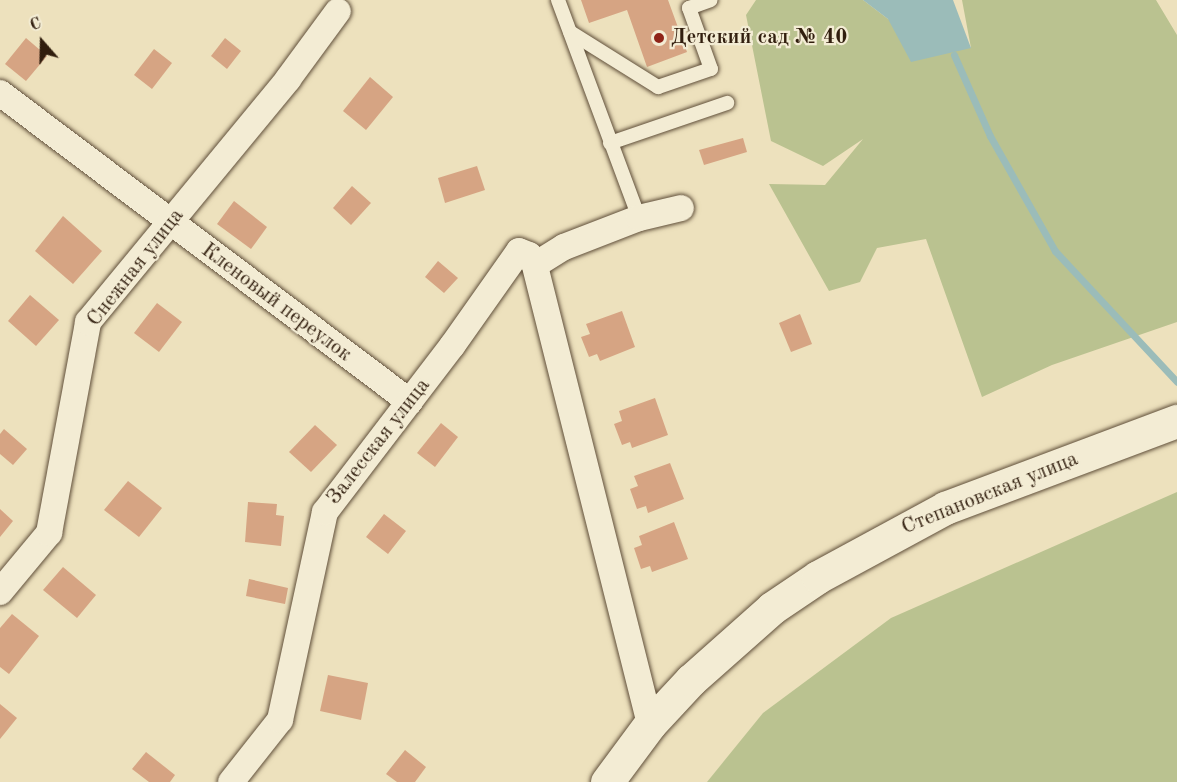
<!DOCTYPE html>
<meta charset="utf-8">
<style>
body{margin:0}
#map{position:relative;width:1177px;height:782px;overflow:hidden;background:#ede1bd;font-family:"Old Standard TT",serif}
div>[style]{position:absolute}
.green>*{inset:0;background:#bac290}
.water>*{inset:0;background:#9bbcb9}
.stream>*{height:7px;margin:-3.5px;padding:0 3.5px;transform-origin:3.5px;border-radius:3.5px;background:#9bbcb9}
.building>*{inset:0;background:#d6a483}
.roads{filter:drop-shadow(0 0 2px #604f3a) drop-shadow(0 0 2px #604f3a)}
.service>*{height:14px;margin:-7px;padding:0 7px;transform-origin:7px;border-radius:7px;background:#f3ecd4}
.minor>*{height:26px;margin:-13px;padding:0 13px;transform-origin:13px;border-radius:13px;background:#f3ecd4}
.tertiary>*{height:33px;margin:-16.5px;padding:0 16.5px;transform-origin:16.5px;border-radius:16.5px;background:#f3ecd4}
.dots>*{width:16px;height:16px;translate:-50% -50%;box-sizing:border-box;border:3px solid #f3ecd4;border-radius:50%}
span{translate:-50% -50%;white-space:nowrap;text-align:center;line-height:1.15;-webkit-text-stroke:4.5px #f3ecd4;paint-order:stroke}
.poi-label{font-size:21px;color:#311e0e;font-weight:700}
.left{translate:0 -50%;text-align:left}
.street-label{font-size:21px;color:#311e0e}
.north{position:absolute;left:12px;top:12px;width:60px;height:60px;-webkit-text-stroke:4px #f3ecd4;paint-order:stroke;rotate:340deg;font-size:16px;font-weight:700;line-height:24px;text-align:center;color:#311e0e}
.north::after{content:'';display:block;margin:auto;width:21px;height:27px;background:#311e0e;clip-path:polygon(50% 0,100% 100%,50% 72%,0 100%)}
</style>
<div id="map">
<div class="green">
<div style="clip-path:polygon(756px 0,863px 0,888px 19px,971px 48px,962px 0,1156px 0,1177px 35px,1177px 322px,1052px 365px,982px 397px,926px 239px,877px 248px,860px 282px,829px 291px,769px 184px,825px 185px,863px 139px,823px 166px,771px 141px,746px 15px)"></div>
<div style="clip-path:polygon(1177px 492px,1177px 782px,707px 782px,763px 713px,891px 618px)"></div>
</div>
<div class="water">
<div style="clip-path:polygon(863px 0,953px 0,971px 48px,911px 62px,888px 19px)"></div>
</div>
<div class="stream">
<div style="left:954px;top:55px;width:89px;rotate:66deg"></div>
<div style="left:990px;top:136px;width:132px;rotate:60.5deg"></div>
<div style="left:1055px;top:251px;width:179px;rotate:47deg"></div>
</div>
<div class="building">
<div style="clip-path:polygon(581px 0,668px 0,687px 52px,647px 67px,627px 10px,589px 23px)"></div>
<div style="clip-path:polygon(26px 38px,47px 56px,26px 81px,5px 64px)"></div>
<div style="clip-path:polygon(225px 38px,241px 51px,227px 69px,211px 56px)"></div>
<div style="clip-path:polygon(154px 49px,172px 63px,152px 89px,134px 75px)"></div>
<div style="clip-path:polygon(370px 77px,393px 97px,366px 130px,343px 111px)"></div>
<div style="clip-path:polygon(743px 138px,747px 152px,704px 165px,699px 150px)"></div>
<div style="clip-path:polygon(477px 166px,485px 190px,445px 203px,438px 178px)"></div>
<div style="clip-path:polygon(352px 186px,371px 203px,351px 225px,333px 208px)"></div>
<div style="clip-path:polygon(234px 201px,267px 227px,251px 249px,217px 224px)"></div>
<div style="clip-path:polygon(63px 216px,102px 251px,73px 284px,35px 251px)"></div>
<div style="clip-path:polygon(438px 261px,458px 278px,444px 293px,425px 277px)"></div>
<div style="clip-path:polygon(30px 295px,59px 320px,36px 346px,8px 321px)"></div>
<div style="clip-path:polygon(157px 303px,182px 322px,159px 352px,134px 333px)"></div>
<div style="clip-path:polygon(622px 311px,635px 347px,600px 361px,597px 354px,589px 357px,581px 337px,590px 334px,586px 324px)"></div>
<div style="clip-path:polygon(800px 314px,812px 344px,791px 352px,779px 323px)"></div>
<div style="clip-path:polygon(655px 398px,668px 435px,632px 448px,630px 442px,622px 445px,614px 424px,622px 421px,619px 411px)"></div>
<div style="clip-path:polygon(441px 423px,458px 437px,435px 467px,417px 453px)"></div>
<div style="clip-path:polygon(315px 425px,337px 445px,311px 472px,289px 452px)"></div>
<div style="clip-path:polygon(4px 429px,27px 449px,13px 465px,0 454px,0 434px)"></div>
<div style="clip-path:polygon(670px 463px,684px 499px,648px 513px,646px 506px,637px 509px,630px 489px,638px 486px,634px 476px)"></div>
<div style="clip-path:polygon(128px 481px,162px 508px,139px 537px,104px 510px)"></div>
<div style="clip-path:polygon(248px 502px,277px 504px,276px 515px,284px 516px,281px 546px,245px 542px)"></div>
<div style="clip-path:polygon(0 509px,13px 521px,0 537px)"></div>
<div style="clip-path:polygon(384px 514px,406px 531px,388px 554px,366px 537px)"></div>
<div style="clip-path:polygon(674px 522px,688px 559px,652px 572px,650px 566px,641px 569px,634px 548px,642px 545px,639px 536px)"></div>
<div style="clip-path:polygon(63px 567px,96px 595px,77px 618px,43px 590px)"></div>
<div style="clip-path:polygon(249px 579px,288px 588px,285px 604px,246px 596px)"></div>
<div style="clip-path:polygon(12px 614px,39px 636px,9px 674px,0 667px,0 628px)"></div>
<div style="clip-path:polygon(328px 675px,368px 683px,361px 720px,320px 711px)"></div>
<div style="clip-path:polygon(0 704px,17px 718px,0 739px)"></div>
<div style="clip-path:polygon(405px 750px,426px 767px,415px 782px,397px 782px,386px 774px)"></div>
<div style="clip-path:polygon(146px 752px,175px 775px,170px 782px,149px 782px,132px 769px)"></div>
</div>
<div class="roads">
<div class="service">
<div style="left:558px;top:0;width:233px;rotate:69.6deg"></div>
<div style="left:570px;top:32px;width:104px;rotate:32deg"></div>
<div style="left:658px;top:87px;width:56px;rotate:-18.8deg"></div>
<div style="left:711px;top:69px;width:65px;rotate:-109.8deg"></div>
<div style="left:689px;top:8px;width:23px;rotate:-20deg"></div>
<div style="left:610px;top:143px;width:124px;rotate:-18.9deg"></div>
</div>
<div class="minor">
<div style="left:0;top:93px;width:513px;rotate:37deg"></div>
<div style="left:0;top:592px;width:77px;rotate:-50.3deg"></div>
<div style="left:49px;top:533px;width:215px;rotate:-79.5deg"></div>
<div style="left:88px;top:322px;width:315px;rotate:-50.5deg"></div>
<div style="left:288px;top:79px;width:84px;rotate:-53.7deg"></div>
<div style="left:650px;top:724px;width:473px;rotate:-104.1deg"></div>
<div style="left:535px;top:265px;width:34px;rotate:-32deg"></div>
<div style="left:564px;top:247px;width:80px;rotate:-21.1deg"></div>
<div style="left:639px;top:218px;width:43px;rotate:-13.4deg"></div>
<div style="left:231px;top:782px;width:79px;rotate:-51.7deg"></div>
<div style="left:280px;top:720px;width:213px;rotate:-77.8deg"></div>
<div style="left:325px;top:512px;width:209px;rotate:-52.6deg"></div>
<div style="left:452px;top:346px;width:116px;rotate:-54.8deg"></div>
<div style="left:519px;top:251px;width:11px;rotate:22deg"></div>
<div style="left:529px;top:255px;width:12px;rotate:59deg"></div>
</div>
<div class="tertiary">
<div style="left:607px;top:782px;width:72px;rotate:-53.4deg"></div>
<div style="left:650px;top:724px;width:60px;rotate:-47deg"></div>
<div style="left:691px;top:680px;width:108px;rotate:-41.6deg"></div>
<div style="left:772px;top:608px;width:55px;rotate:-34deg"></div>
<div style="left:818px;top:577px;width:145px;rotate:-28.5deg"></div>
<div style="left:945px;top:508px;width:248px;rotate:-20.6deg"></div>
</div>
</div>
<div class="dots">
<div style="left:659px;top:38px;background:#8f2418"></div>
</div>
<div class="poi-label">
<span class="left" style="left:671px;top:38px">Детский сад № 40</span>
</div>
<div class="street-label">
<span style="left:136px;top:268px;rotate:-52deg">Снежная улица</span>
<span style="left:276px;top:303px;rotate:37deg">Кленовый переулок</span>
<span style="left:379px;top:442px;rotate:-52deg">Залесская улица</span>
<span style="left:990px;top:494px;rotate:-22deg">Степановская улица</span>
</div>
<div class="north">С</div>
</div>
